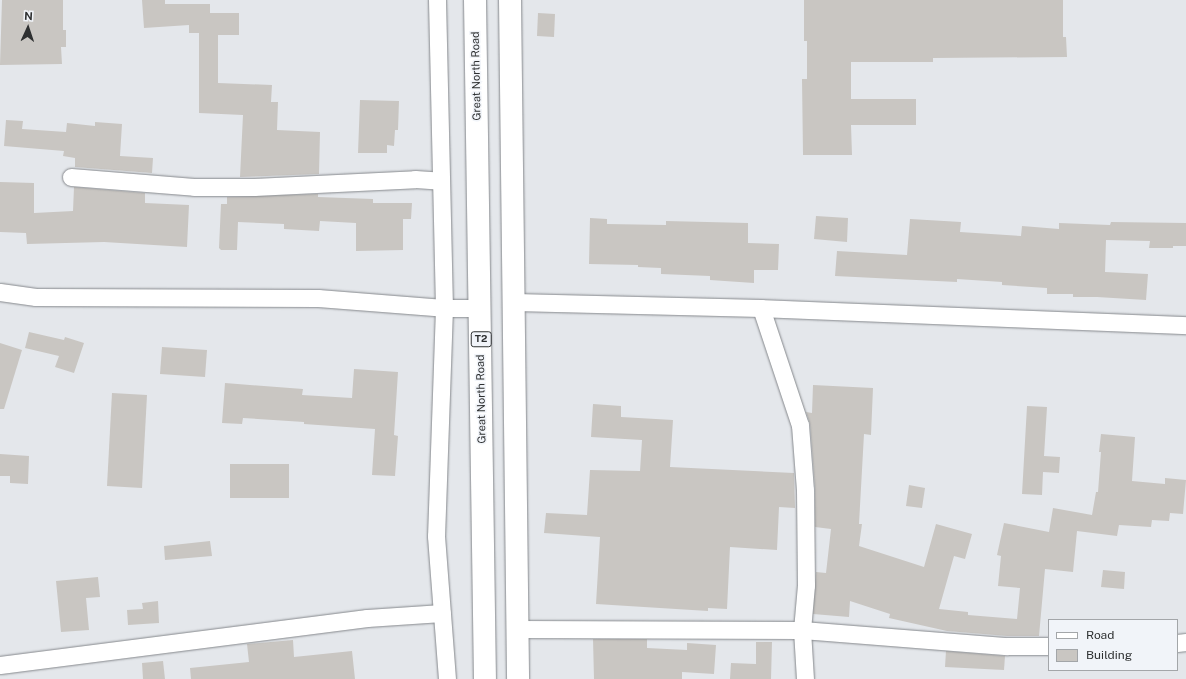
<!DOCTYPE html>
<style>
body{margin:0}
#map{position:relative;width:1186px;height:679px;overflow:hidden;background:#e4e7eb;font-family:"Public Sans",sans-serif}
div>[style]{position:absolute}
.building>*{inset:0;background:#c9c6c2}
.roads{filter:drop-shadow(0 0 1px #85888c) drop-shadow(0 0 1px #85888c)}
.minor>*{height:17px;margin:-8.5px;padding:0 8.5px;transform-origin:8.5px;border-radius:8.5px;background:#fff}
.primary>*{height:22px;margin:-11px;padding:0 11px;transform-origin:11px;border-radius:11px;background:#fff}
span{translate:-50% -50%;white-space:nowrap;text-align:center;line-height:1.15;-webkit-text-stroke:3px #f1f4f9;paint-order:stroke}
.shield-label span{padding:1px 3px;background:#f1f4f9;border:1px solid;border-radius:3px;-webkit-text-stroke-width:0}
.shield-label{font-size:10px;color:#2e3031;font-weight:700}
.street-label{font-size:11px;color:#2e3031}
.legend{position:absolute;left:1048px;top:619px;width:130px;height:52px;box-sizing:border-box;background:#f1f4f9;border:1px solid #a3a6a9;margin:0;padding:5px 7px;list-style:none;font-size:12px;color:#2e3031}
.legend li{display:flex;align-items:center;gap:8px;height:20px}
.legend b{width:20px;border:1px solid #a3a6a9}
.north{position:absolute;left:8px;top:8px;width:40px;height:40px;-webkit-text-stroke:3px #f1f4f9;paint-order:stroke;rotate:3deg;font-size:11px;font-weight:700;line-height:16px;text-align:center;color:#2e3031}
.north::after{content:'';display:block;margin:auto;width:14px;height:18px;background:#2e3031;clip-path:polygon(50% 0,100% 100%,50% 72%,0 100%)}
</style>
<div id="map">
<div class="building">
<div style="clip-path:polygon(2px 0,63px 0,63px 30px,66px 30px,66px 47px,61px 47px,62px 64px,0 65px)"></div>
<div style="clip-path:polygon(142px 0,165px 0,165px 4px,210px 4px,210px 13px,239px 13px,239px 35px,218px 35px,218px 83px,272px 85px,271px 102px,278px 102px,277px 130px,320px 132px,319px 174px,240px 177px,243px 115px,199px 113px,199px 33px,189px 33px,189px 25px,144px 28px)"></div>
<div style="clip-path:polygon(804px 0,1063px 0,1063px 37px,1066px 37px,1067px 57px,933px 58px,933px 62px,851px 62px,851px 99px,916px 99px,916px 125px,851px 125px,852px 155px,803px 155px,802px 79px,807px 79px,807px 41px,804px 41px)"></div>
<div style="clip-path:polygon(538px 13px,555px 14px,554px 37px,537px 36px)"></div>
<div style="clip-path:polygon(360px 100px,399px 101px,398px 130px,395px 130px,394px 146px,387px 145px,387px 153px,358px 153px)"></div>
<div style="clip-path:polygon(6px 120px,23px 121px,22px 129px,66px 132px,67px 123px,95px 126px,95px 122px,122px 124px,120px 156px,153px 158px,152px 173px,75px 167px,75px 158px,63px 156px,64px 151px,4px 146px)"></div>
<div style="clip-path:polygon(0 182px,34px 183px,34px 213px,73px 211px,74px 187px,145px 193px,145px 203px,189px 205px,187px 247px,104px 242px,27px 244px,26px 233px,0 232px)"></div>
<div style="clip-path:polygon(318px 194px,318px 197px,373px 199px,373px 203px,412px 203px,411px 219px,403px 219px,403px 250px,356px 251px,356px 223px,320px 221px,319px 231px,284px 229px,284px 224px,238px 222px,237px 250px,221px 250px,219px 248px,221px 204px,227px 204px,227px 197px)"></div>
<div style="clip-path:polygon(816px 216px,848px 218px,847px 242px,814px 239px)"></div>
<div style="clip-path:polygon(590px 218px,607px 219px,607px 224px,666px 225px,666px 221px,748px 223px,748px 243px,779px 244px,778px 270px,754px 270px,754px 283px,710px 280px,710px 276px,661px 274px,661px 268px,638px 267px,638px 265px,589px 264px)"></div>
<div style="clip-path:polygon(910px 219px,961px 222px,960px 232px,1021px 236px,1022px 226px,1059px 229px,1059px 223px,1110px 225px,1111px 222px,1186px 223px,1186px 246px,1173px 246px,1173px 248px,1149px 248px,1150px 241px,1106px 240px,1105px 272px,1148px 274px,1146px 300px,1097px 297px,1073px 297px,1073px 294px,1047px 294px,1047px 288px,1002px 285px,1002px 282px,957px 279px,957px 282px,835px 276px,837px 251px,907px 255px)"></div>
<div style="clip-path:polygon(29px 332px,64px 340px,65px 337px,84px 343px,74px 373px,55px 367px,59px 356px,25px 348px)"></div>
<div style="clip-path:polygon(0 343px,22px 350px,4px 409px,0 409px)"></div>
<div style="clip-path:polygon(162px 347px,207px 350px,205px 377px,160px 374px)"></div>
<div style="clip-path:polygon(354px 369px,398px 372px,394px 435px,398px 436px,395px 476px,372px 475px,375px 429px,304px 424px,304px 422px,243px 418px,242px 424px,222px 423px,225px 383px,303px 389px,302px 395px,352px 398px)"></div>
<div style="clip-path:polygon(813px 385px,873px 388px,871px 435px,864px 434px,859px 524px,862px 524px,859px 546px,924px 567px,936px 524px,972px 534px,965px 559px,954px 556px,939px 609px,968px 612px,968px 615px,1017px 619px,1020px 588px,998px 586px,1001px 556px,997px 555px,1004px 523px,1049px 532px,1053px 508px,1092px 515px,1096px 492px,1098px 492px,1101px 452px,1099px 452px,1101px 434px,1135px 437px,1132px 481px,1165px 484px,1165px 478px,1186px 480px,1183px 514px,1170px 513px,1169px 521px,1152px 520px,1151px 527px,1119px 525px,1117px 536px,1077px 531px,1073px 572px,1045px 569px,1039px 636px,1007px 636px,947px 631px,889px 618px,890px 614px,850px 601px,849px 617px,813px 614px,816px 572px,826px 573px,831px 529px,815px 527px,815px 489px,810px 424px,806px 412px,812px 413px)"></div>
<div style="clip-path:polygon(112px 393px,147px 395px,142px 488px,107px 486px)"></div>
<div style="clip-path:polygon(593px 404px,621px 406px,621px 417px,673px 420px,670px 467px,794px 473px,795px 508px,779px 507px,777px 550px,730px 547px,727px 609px,708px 608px,708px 611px,596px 604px,600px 537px,544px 533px,546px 513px,587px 515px,590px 470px,640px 471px,642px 440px,591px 437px)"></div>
<div style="clip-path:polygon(1027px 406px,1047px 407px,1044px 456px,1060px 457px,1059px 473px,1043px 472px,1042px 495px,1022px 494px)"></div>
<div style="clip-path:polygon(0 454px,29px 456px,28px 484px,10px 483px,10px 476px,0 476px)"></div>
<div style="clip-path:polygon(230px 464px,289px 464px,289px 498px,230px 498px)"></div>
<div style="clip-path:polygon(909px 485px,925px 488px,922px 508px,906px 506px)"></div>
<div style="clip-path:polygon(210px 541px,212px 556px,165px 560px,164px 546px)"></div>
<div style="clip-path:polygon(1103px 570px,1125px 572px,1124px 589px,1101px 587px)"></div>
<div style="clip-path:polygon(98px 577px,100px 597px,86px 598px,89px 630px,61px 632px,56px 581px)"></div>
<div style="clip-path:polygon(158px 601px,159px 623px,128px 625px,127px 610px,143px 609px,142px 603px)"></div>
<div style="clip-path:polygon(593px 639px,647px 639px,647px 648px,687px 650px,687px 643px,716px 645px,714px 674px,682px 672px,682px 679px,594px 679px)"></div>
<div style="clip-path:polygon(293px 640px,294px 657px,352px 651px,355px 679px,191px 679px,190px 668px,249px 662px,247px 644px)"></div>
<div style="clip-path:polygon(756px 642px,772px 642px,771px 679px,730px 679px,731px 663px,756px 664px)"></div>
<div style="clip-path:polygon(946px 651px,1005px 656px,1004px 670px,945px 667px)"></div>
<div style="clip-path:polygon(163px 661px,165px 679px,143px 679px,142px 663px)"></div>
</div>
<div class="roads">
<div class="minor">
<div style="left:437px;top:0;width:308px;rotate:88.7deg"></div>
<div style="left:444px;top:308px;width:228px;rotate:92deg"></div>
<div style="left:436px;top:536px;width:143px;rotate:85.6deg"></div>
<div style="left:71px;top:177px;width:123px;rotate:4.6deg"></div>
<div style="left:194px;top:187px;width:60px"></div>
<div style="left:254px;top:187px;width:161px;rotate:-2.8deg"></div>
<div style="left:415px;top:179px;width:26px;rotate:4deg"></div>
<div style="left:0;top:292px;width:36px;rotate:8deg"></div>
<div style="left:36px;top:297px;width:282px;rotate:0.2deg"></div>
<div style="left:318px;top:298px;width:126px;rotate:4.5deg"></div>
<div style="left:444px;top:308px;width:36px"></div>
<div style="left:514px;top:302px;width:247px;rotate:1.4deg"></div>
<div style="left:761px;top:308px;width:425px;rotate:2.3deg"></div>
<div style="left:761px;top:308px;width:123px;rotate:71.6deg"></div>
<div style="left:800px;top:425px;width:65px;rotate:85.6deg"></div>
<div style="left:805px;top:490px;width:95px;rotate:89.4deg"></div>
<div style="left:806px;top:585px;width:45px;rotate:95.1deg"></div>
<div style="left:802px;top:630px;width:49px;rotate:86.5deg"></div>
<div style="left:517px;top:629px;width:285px;rotate:0.2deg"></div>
<div style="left:802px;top:630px;width:206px;rotate:4.5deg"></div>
<div style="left:1007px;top:646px;width:42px"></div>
<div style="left:1177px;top:643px;width:9px;rotate:-6deg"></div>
<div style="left:0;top:665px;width:370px;rotate:-7.3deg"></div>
<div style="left:367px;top:618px;width:75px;rotate:-3.8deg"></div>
</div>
<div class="primary">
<div style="left:475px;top:0;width:679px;rotate:89.16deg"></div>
<div style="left:510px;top:0;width:679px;rotate:89.32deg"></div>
</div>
</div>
<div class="shield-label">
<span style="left:481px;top:339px">T2</span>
</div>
<div class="street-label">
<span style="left:476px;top:76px;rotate:-91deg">Great North Road</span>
<span style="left:481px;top:399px;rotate:-91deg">Great North Road</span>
</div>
<ul class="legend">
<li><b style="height:5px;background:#fff"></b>Road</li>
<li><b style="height:11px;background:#c9c6c2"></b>Building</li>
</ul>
<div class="north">N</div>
</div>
